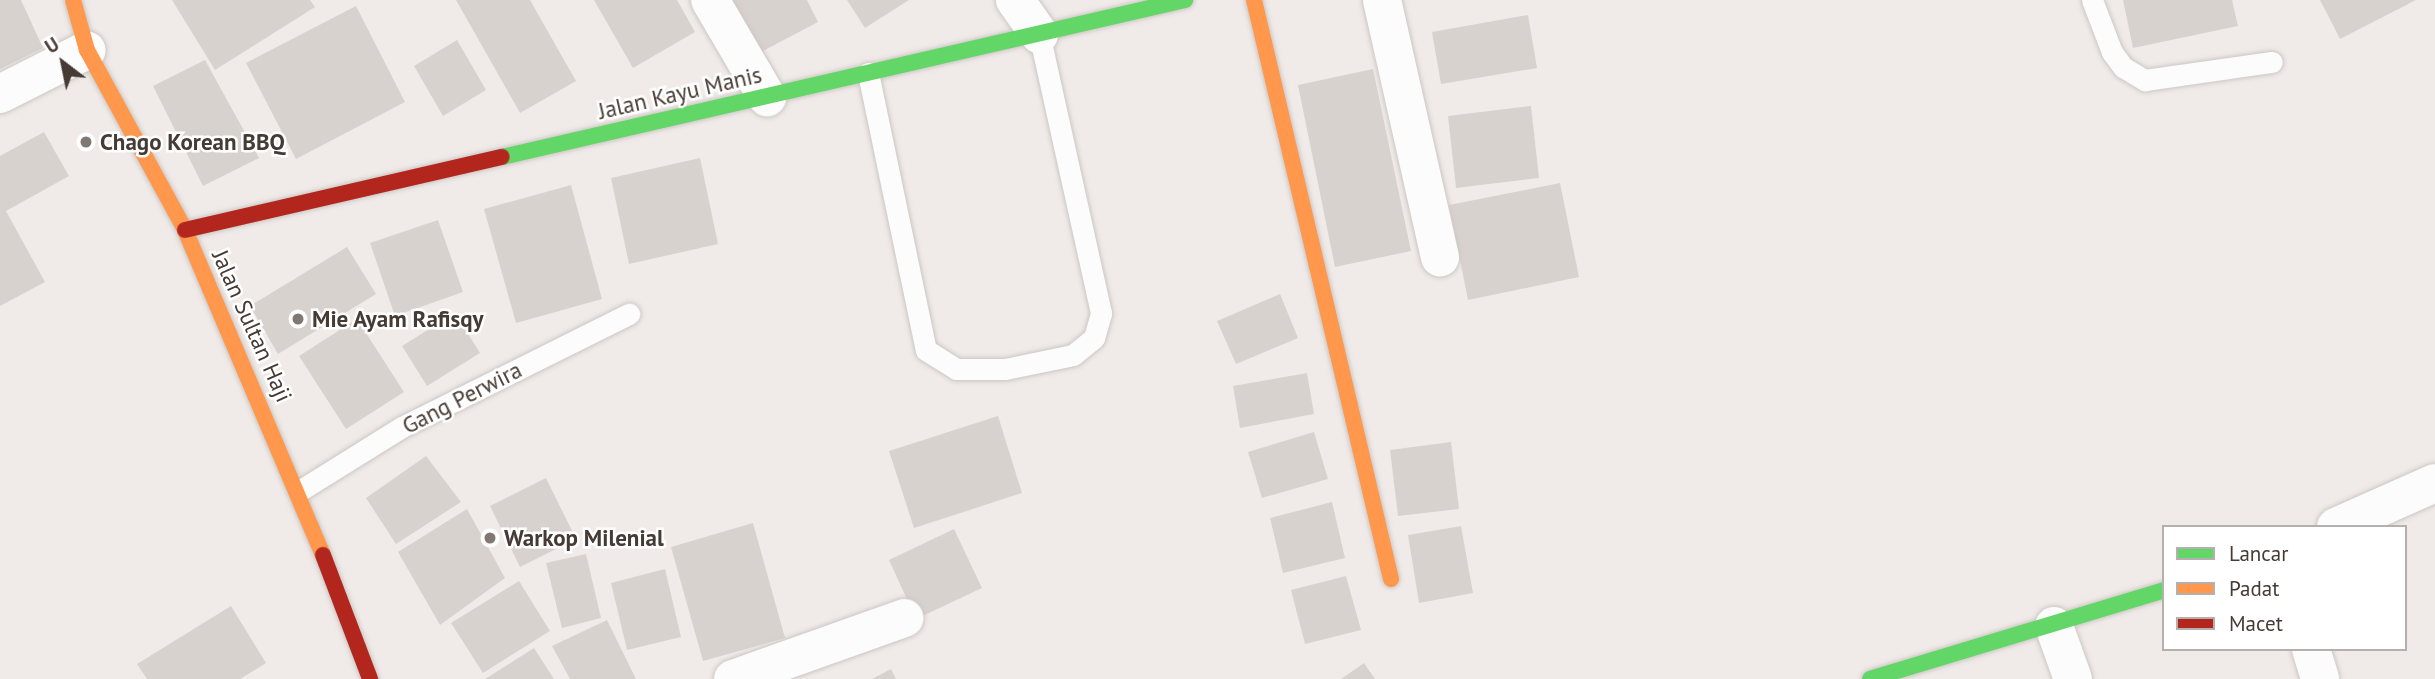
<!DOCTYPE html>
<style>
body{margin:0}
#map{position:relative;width:2435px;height:679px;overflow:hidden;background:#f0ebe8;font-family:"PT Sans",sans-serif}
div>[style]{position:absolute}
.building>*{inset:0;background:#d8d2cf}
.roads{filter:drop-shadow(0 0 2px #ccc7c4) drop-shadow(0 0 2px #ccc7c4)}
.lane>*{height:21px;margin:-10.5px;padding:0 10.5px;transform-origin:10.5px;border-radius:10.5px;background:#fdfcfc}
.street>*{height:38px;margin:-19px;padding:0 19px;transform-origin:19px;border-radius:19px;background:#fdfcfc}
.fast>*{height:16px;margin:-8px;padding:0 8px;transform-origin:8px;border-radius:8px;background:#63d668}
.slow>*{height:16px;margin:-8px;padding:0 8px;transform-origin:8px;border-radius:8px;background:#ff974d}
.jam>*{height:16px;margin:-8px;padding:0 8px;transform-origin:8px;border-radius:8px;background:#b3261e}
.dots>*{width:19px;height:19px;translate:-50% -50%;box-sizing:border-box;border:4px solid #fff;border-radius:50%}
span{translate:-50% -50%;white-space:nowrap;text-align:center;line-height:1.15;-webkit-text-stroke:5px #fff;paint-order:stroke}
.street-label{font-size:23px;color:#453a34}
.poi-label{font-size:23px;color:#453a34;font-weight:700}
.left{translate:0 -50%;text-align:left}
.legend{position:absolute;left:2162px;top:525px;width:245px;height:126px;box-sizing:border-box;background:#fff;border:2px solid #b5b0ae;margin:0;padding:9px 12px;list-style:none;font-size:21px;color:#453a34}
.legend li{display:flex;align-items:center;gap:14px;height:35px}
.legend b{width:35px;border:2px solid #b5b0ae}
.north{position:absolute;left:28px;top:28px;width:70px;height:70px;-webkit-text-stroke:5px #fff;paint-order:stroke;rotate:328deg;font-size:19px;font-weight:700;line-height:28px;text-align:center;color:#453a34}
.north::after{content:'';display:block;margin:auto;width:24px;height:32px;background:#453a34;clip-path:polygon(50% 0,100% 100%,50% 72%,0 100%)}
</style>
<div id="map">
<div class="building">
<div style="clip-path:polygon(0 0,21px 0,43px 48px,0 69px)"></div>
<div style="clip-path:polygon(172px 0,310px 0,315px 7px,215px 70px)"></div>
<div style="clip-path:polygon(456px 0,530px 0,576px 81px,520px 113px)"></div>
<div style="clip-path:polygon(594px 0,677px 0,695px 32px,633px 68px)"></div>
<div style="clip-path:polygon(733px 0,807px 0,818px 22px,761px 52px)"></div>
<div style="clip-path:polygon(847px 0,909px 0,865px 28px)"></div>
<div style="clip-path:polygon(2123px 0,2232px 0,2238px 26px,2133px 48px)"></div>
<div style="clip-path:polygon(2320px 0,2416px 0,2340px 39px)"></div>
<div style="clip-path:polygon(356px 6px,405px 102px,296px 159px,246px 63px)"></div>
<div style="clip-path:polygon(1528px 15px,1537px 68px,1441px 84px,1432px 32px)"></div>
<div style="clip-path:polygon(457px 40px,486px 90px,443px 116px,414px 66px)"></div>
<div style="clip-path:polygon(205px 60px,259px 158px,203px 186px,153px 86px)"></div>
<div style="clip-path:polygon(1373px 69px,1411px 251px,1335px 267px,1298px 85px)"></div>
<div style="clip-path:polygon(1531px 106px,1539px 178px,1456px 188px,1448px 116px)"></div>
<div style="clip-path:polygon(44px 132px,69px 176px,6px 211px,45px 282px,0 306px,0 156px)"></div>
<div style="clip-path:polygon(700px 158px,718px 244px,629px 264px,611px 178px)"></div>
<div style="clip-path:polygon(1560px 183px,1579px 277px,1468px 300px,1449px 205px)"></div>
<div style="clip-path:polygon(571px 185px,602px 299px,516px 323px,484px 209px)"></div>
<div style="clip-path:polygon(438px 220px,463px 292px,395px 316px,370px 243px)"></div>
<div style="clip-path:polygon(347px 247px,376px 294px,278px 354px,250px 306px)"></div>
<div style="clip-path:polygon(1280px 294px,1298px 338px,1236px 364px,1217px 321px)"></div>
<div style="clip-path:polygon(455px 313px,480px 353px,427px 386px,402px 346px)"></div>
<div style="clip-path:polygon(357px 319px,404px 392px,346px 429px,299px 356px)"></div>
<div style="clip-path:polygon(1307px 373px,1314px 414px,1240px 428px,1233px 386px)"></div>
<div style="clip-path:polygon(998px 416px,1022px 493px,914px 528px,889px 451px)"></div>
<div style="clip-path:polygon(1314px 432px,1328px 479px,1262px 498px,1248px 452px)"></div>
<div style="clip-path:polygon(1451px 442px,1459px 509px,1398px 516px,1390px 450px)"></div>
<div style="clip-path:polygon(426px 456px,461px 502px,396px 544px,366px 498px)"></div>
<div style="clip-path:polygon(546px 478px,576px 539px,520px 567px,490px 506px)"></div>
<div style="clip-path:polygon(1332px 502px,1345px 558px,1283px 573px,1270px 518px)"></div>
<div style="clip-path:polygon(467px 509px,505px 578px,440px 625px,398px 552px)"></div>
<div style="clip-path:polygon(753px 523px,785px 638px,703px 661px,671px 547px)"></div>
<div style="clip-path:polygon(1461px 526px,1473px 593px,1419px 603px,1408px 535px)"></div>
<div style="clip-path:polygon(954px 529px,982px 588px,916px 619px,889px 560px)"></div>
<div style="clip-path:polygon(586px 554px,601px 618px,562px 628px,546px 563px)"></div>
<div style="clip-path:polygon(665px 569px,681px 637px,627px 650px,611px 583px)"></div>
<div style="clip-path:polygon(1346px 576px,1361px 630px,1305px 644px,1291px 590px)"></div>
<div style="clip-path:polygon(519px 581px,550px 631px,483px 673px,451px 623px)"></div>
<div style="clip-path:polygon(231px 606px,266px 663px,240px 679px,147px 679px,137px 664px)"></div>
<div style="clip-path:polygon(607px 620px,636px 679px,570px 679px,552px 646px)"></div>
<div style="clip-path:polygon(534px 648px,554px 679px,485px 679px)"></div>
<div style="clip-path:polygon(1364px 663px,1375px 679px,1341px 679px)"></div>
<div style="clip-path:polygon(891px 669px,896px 679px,872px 679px)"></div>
</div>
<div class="roads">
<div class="lane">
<div style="left:2092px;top:0;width:56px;rotate:69deg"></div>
<div style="left:2112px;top:52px;width:19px;rotate:54deg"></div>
<div style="left:2123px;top:67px;width:26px;rotate:31deg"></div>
<div style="left:2145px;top:80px;width:128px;rotate:-8.1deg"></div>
<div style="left:868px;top:73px;width:283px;rotate:78.2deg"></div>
<div style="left:926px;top:350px;width:36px;rotate:32deg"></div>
<div style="left:956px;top:369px;width:49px"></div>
<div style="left:1005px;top:369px;width:69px;rotate:-11.6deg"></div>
<div style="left:1073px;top:355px;width:27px;rotate:-39deg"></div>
<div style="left:1094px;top:338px;width:26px;rotate:-74deg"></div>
<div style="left:1101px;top:313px;width:286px;rotate:-102.5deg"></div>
<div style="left:299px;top:491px;width:121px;rotate:-31.9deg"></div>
<div style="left:402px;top:427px;width:254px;rotate:-26.5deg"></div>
</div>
<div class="street">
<div style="left:710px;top:0;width:113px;rotate:59.6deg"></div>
<div style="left:1015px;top:0;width:42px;rotate:54.8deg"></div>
<div style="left:1382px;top:0;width:264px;rotate:77.3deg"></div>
<div style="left:0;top:94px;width:97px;rotate:-26.8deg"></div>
<div style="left:2336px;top:527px;width:108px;rotate:-24deg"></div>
<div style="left:2054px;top:626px;width:56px;rotate:70.3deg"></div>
<div style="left:2311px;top:649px;width:31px;rotate:73deg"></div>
<div style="left:733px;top:679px;width:182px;rotate:-19.6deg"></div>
</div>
<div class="fast">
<div style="left:502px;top:157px;width:701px;rotate:-12.95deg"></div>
<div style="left:1870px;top:679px;width:307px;rotate:-16.8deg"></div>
</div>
<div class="slow">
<div style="left:73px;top:0;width:52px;rotate:74.4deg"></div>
<div style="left:87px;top:50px;width:205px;rotate:61.4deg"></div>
<div style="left:185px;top:230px;width:353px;rotate:67deg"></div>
<div style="left:1254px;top:0;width:595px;rotate:76.69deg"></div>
</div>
<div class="jam">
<div style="left:185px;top:230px;width:325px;rotate:-13deg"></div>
<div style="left:323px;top:555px;width:133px;rotate:69.2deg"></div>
</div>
</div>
<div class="dots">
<div style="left:86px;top:142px;background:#817873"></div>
<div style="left:298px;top:319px;background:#817873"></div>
<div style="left:490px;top:538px;background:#817873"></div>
</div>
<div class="street-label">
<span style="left:680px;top:93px;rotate:-13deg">Jalan Kayu Manis</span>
<span style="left:252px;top:326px;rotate:66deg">Jalan Sultan Haji</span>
<span style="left:462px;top:398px;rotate:-27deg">Gang Perwira</span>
</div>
<div class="poi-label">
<span class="left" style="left:100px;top:142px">Chago Korean BBQ</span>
<span class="left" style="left:312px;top:319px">Mie Ayam Rafisqy</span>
<span class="left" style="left:504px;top:538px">Warkop Milenial</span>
</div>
<ul class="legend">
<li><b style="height:9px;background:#63d668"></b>Lancar</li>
<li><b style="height:9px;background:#ff974d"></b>Padat</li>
<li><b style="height:9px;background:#b3261e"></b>Macet</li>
</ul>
<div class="north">U</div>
</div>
